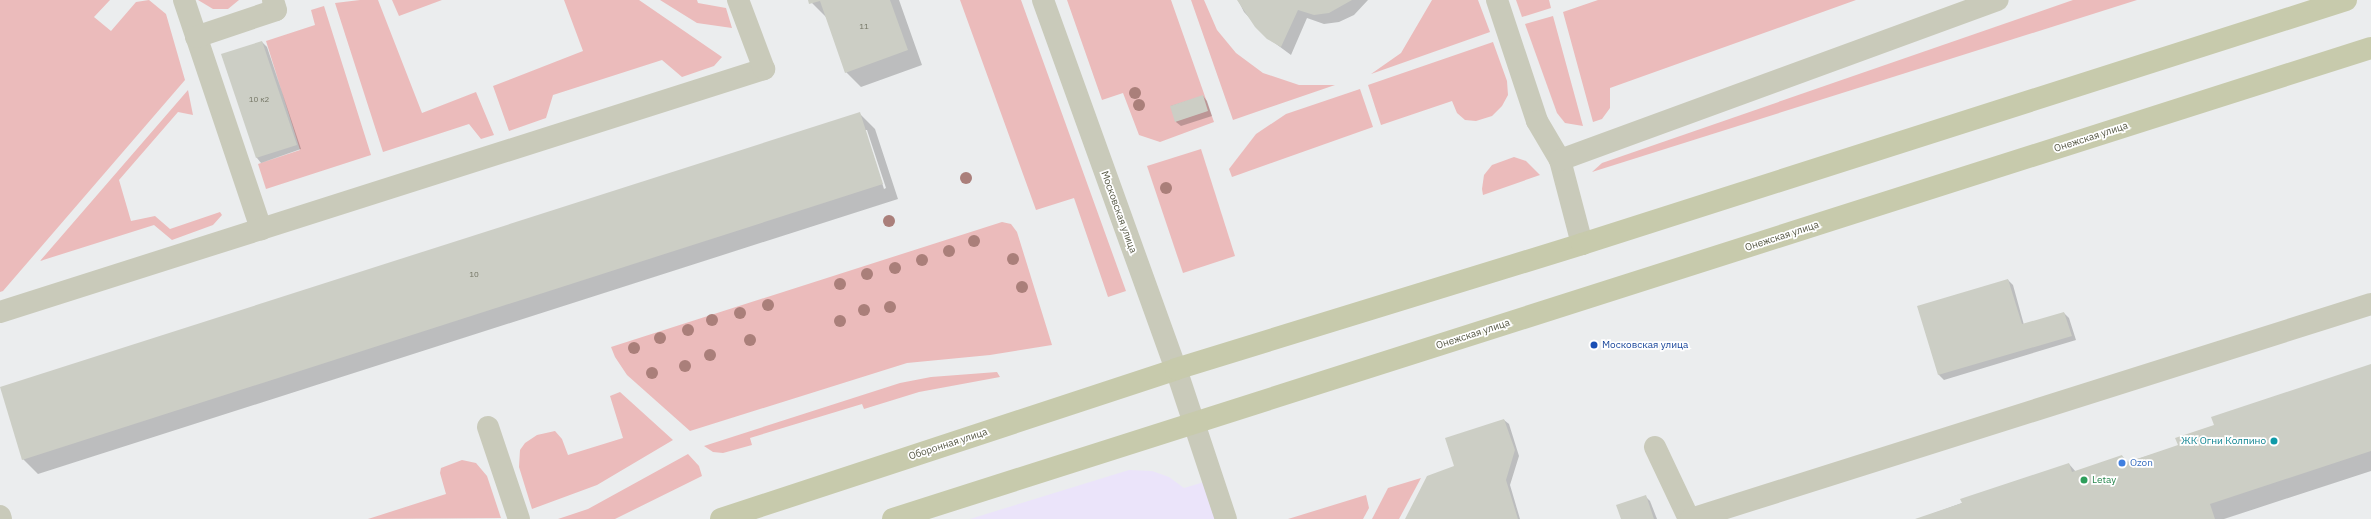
<!DOCTYPE html>
<meta charset="utf-8">
<style>
body{margin:0}
#map{position:relative;width:2371px;height:519px;overflow:hidden;background:#ebedee;font-family:"IBM Plex Sans",sans-serif}
div>[style]{position:absolute}
.commercial>*{inset:0;background:#ebe4fa}
.green>*{inset:0;background:#ebbbbb}
.shadow>*{inset:0;background:#0003}
.building>*{inset:0;background:#cccec5}
.lane>*{height:22px;margin:-11px;padding:0 11px;transform-origin:11px;border-radius:11px;background:#c9caba}
.street>*{height:22px;margin:-11px;padding:0 11px;transform-origin:11px;border-radius:11px;background:#c9caba}
.primary>*{height:22px;margin:-11px;padding:0 11px;transform-origin:11px;border-radius:11px;background:#c7caac}
.trees>*{width:12px;height:12px;margin:-6px;border-radius:50%;background:#aa7f7a}
.dots>*{width:11px;height:11px;translate:-50% -50%;box-sizing:border-box;border:2px solid #fff;border-radius:50%}
span{translate:-50% -50%;white-space:nowrap;text-align:center;line-height:1.15;-webkit-text-stroke:3.5px #fff;paint-order:stroke}
.number-label{font-size:8px;color:#747665}
.number-label span{-webkit-text-stroke-width:0}
.street-label{font-size:10px;color:#565845}
.transit-label{font-size:10px;color:#164399}
.left{translate:0 -50%;text-align:left}
.culture-label{font-size:10px;color:#0d838f}
.right{translate:-100% -50%;text-align:right}
.shop-label{font-size:10px;color:#366cbe}
.leisure-label{font-size:10px;color:#27864d}
</style>
<div id="map">
<div class="commercial">
<div style="clip-path:polygon(1129px 470px,1152px 471px,1169px 477px,1184px 488px,1204px 482px,1216px 519px,970px 519px)"></div>
</div>
<div class="green">
<div style="clip-path:polygon(0 0,110px 0,94px 17px,111px 31px,136px 2px,149px 0,166px 14px,185px 80px,3px 291px,0 292px)"></div>
<div style="clip-path:polygon(198px 0,239px 0,228px 9px,213px 9px)"></div>
<div style="clip-path:polygon(360px 0,378px 0,422px 113px,476px 92px,494px 135px,481px 139px,469px 124px,383px 152px,335px 3px)"></div>
<div style="clip-path:polygon(392px 0,442px 0,399px 16px)"></div>
<div style="clip-path:polygon(564px 0,639px 0,722px 57px,714px 66px,682px 77px,662px 60px,553px 95px,546px 118px,509px 131px,493px 86px,583px 51px)"></div>
<div style="clip-path:polygon(660px 0,697px 0,698px 3px,726px 8px,732px 28px,697px 23px)"></div>
<div style="clip-path:polygon(960px 0,1021px 0,1126px 291px,1108px 297px,1074px 198px,1036px 210px)"></div>
<div style="clip-path:polygon(1067px 0,1171px 0,1214px 122px,1160px 142px,1139px 135px,1123px 93px,1102px 100px)"></div>
<div style="clip-path:polygon(1191px 0,1204px 0,1217px 30px,1236px 53px,1263px 73px,1299px 85px,1335px 85px,1233px 120px)"></div>
<div style="clip-path:polygon(1432px 0,1478px 0,1490px 32px,1371px 74px,1401px 53px)"></div>
<div style="clip-path:polygon(1516px 0,1549px 0,1551px 8px,1522px 17px)"></div>
<div style="clip-path:polygon(1598px 0,1856px 0,1610px 88px,1610px 108px,1602px 119px,1593px 122px,1563px 12px)"></div>
<div style="clip-path:polygon(2073px 0,2137px 0,1592px 172px,1602px 163px)"></div>
<div style="clip-path:polygon(324px 6px,371px 155px,266px 189px,258px 164px,300px 150px,266px 41px,315px 25px,311px 10px)"></div>
<div style="clip-path:polygon(1553px 16px,1583px 126px,1565px 123px,1557px 113px,1525px 24px)"></div>
<div style="clip-path:polygon(1493px 42px,1507px 81px,1508px 95px,1502px 106px,1492px 116px,1476px 121px,1465px 120px,1457px 113px,1452px 101px,1381px 125px,1368px 85px)"></div>
<div style="clip-path:polygon(1360px 89px,1373px 127px,1232px 177px,1229px 169px,1256px 134px,1286px 114px)"></div>
<div style="clip-path:polygon(188px 90px,193px 115px,178px 112px,119px 180px,131px 221px,155px 216px,170px 229px,220px 212px,222px 215px,213px 225px,172px 240px,154px 225px,40px 261px)"></div>
<div style="clip-path:polygon(1201px 149px,1235px 256px,1183px 273px,1147px 166px)"></div>
<div style="clip-path:polygon(1514px 157px,1526px 161px,1540px 175px,1483px 195px,1482px 189px,1484px 175px,1492px 165px)"></div>
<div style="clip-path:polygon(1002px 222px,1011px 224px,1017px 232px,1052px 345px,990px 355px,907px 363px,690px 431px,627px 375px,615px 357px,611px 347px)"></div>
<div style="clip-path:polygon(997px 372px,1000px 377px,919px 392px,864px 409px,862px 404px,750px 438px,752px 445px,723px 453px,713px 452px,704px 446px,900px 383px,931px 377px)"></div>
<div style="clip-path:polygon(620px 392px,673px 440px,597px 485px,532px 509px,519px 467px,520px 450px,525px 443px,537px 435px,555px 431px,562px 439px,568px 455px,623px 438px,610px 396px)"></div>
<div style="clip-path:polygon(688px 454px,699px 466px,702px 476px,615px 519px,558px 519px,588px 509px)"></div>
<div style="clip-path:polygon(462px 460px,476px 463px,487px 476px,501px 518px,368px 519px,446px 494px,440px 473px,441px 468px)"></div>
<div style="clip-path:polygon(1421px 478px,1399px 519px,1372px 519px,1388px 488px)"></div>
<div style="clip-path:polygon(1366px 495px,1369px 508px,1363px 519px,1288px 519px)"></div>
</div>
<div class="shadow">
<div style="clip-path:polygon(809px 0,899px 0,922px 65px,861px 87px,846px 72px,827px 18px)"></div>
<div style="clip-path:polygon(1238px 0,1368px 0,1354px 15px,1339px 22px,1324px 24px,1307px 18px,1291px 55px,1268px 38px,1244px 12px)"></div>
<div style="clip-path:polygon(262px 42px,267px 47px,301px 149px,261px 163px,257px 158px,222px 55px)"></div>
<div style="clip-path:polygon(1203px 96px,1207px 101px,1212px 116px,1181px 126px,1176px 122px,1171px 106px)"></div>
<div style="clip-path:polygon(evenodd,860px 114px,875px 129px,898px 199px,38px 474px,23px 459px,860px 114px,865px 130px,867px 130px,886px 188px,884px 189px,865px 130px)"></div>
<div style="clip-path:polygon(2008px 280px,2013px 285px,2024px 325px,2064px 313px,2069px 318px,2076px 340px,1944px 380px,1939px 375px,1919px 307px)"></div>
<div style="clip-path:polygon(2371px 366px,2371px 471px,2224px 519px,1918px 519px,2069px 464px,2076px 472px,2122px 456px,2128px 462px,2179px 446px,2215px 426px)"></div>
<div style="clip-path:polygon(1504px 420px,1509px 424px,1519px 456px,1510px 485px,1520px 519px,1406px 519px,1455px 467px)"></div>
<div style="clip-path:polygon(1645px 496px,1650px 501px,1657px 519px,1622px 519px)"></div>
</div>
<div class="building">
<div style="clip-path:polygon(808px 0,890px 0,908px 50px,845px 73px,820px 1px,809px 4px)"></div>
<div style="clip-path:polygon(1237px 0,1352px 0,1329px 13px,1314px 15px,1298px 10px,1281px 47px,1267px 39px,1255px 27px)"></div>
<div style="clip-path:polygon(262px 41px,297px 145px,256px 158px,221px 54px)"></div>
<div style="clip-path:polygon(1203px 95px,1208px 111px,1175px 122px,1170px 106px)"></div>
<div style="clip-path:polygon(860px 112px,883px 184px,22px 460px,0 387px)"></div>
<div style="clip-path:polygon(2008px 279px,2022px 324px,2064px 312px,2072px 336px,1938px 375px,1917px 306px)"></div>
<div style="clip-path:polygon(2371px 364px,2371px 451px,2210px 504px,2215px 519px,1915px 519px,1962px 503px,1960px 499px,2069px 463px,2072px 472px,2122px 455px,2125px 463px,2178px 445px,2175px 438px,2214px 425px,2211px 417px)"></div>
<div style="clip-path:polygon(1504px 419px,1515px 450px,1506px 480px,1518px 519px,1405px 519px,1427px 476px,1454px 466px,1445px 438px)"></div>
<div style="clip-path:polygon(1646px 495px,1654px 519px,1621px 519px,1616px 505px)"></div>
</div>
<div class="lane">
<div style="left:184px;top:0;width:242px;rotate:71.4deg"></div>
<div style="left:1497px;top:0;width:127px;rotate:71.7deg"></div>
<div style="left:1537px;top:121px;width:45px;rotate:59.5deg"></div>
<div style="left:1560px;top:160px;width:87px;rotate:75.3deg"></div>
<div style="left:196px;top:37px;width:84px;rotate:-18.6deg"></div>
<div style="left:276px;top:10px;width:10px;rotate:-107deg"></div>
<div style="left:1560px;top:160px;width:466px;rotate:-20.1deg"></div>
<div style="left:0;top:312px;width:802px;rotate:-17.64deg"></div>
<div style="left:764px;top:69px;width:74px;rotate:-110.6deg"></div>
<div style="left:488px;top:427px;width:97px;rotate:71.4deg"></div>
<div style="left:1655px;top:447px;width:80px;rotate:64.7deg"></div>
<div style="left:0;top:516px;width:3px;rotate:72deg"></div>
<div style="left:1691px;top:519px;width:713px;rotate:-17.55deg"></div>
</div>
<div class="street">
<div style="left:1043px;top:0;width:392px;rotate:70.2deg"></div>
<div style="left:1176px;top:369px;width:158px;rotate:71.6deg"></div>
</div>
<div class="primary">
<div style="left:721px;top:519px;width:479px;rotate:-18.2deg"></div>
<div style="left:1176px;top:369px;width:425px;rotate:-17.1deg"></div>
<div style="left:1582px;top:244px;width:802px;rotate:-17.71deg"></div>
<div style="left:893px;top:519px;width:1551px;rotate:-17.68deg"></div>
</div>
<div class="trees">
<div style="left:1135px;top:93px"></div>
<div style="left:1139px;top:105px"></div>
<div style="left:966px;top:178px"></div>
<div style="left:1166px;top:188px"></div>
<div style="left:889px;top:221px"></div>
<div style="left:974px;top:241px"></div>
<div style="left:949px;top:251px"></div>
<div style="left:1013px;top:259px"></div>
<div style="left:922px;top:260px"></div>
<div style="left:895px;top:268px"></div>
<div style="left:867px;top:274px"></div>
<div style="left:840px;top:284px"></div>
<div style="left:1022px;top:287px"></div>
<div style="left:768px;top:305px"></div>
<div style="left:890px;top:307px"></div>
<div style="left:864px;top:310px"></div>
<div style="left:740px;top:313px"></div>
<div style="left:712px;top:320px"></div>
<div style="left:840px;top:321px"></div>
<div style="left:688px;top:330px"></div>
<div style="left:660px;top:338px"></div>
<div style="left:750px;top:340px"></div>
<div style="left:634px;top:348px"></div>
<div style="left:710px;top:355px"></div>
<div style="left:685px;top:366px"></div>
<div style="left:652px;top:373px"></div>
</div>
<div class="dots">
<div style="left:1594px;top:345px;background:#1a4fb4"></div>
<div style="left:2274px;top:441px;background:#0f9aa8"></div>
<div style="left:2122px;top:463px;background:#3f7fe0"></div>
<div style="left:2084px;top:480px;background:#2e9e5b"></div>
</div>
<div class="number-label">
<span style="left:864px;top:27px">11</span>
<span style="left:259px;top:100px">10 к2</span>
<span style="left:474px;top:275px">10</span>
</div>
<div class="street-label">
<span style="left:2091px;top:137px;rotate:-18deg">Онежская улица</span>
<span style="left:1119px;top:212px;rotate:70deg">Московская улица</span>
<span style="left:1782px;top:236px;rotate:-18deg">Онежская улица</span>
<span style="left:1473px;top:334px;rotate:-18deg">Онежская улица</span>
<span style="left:948px;top:444px;rotate:-18deg">Оборонная улица</span>
</div>
<div class="transit-label">
<span class="left" style="left:1602px;top:345px">Московская улица</span>
</div>
<div class="culture-label">
<span class="right" style="left:2266px;top:441px">ЖК Огни Колпино</span>
</div>
<div class="shop-label">
<span class="left" style="left:2130px;top:463px">Ozon</span>
</div>
<div class="leisure-label">
<span class="left" style="left:2092px;top:480px">Letay</span>
</div>
</div>
